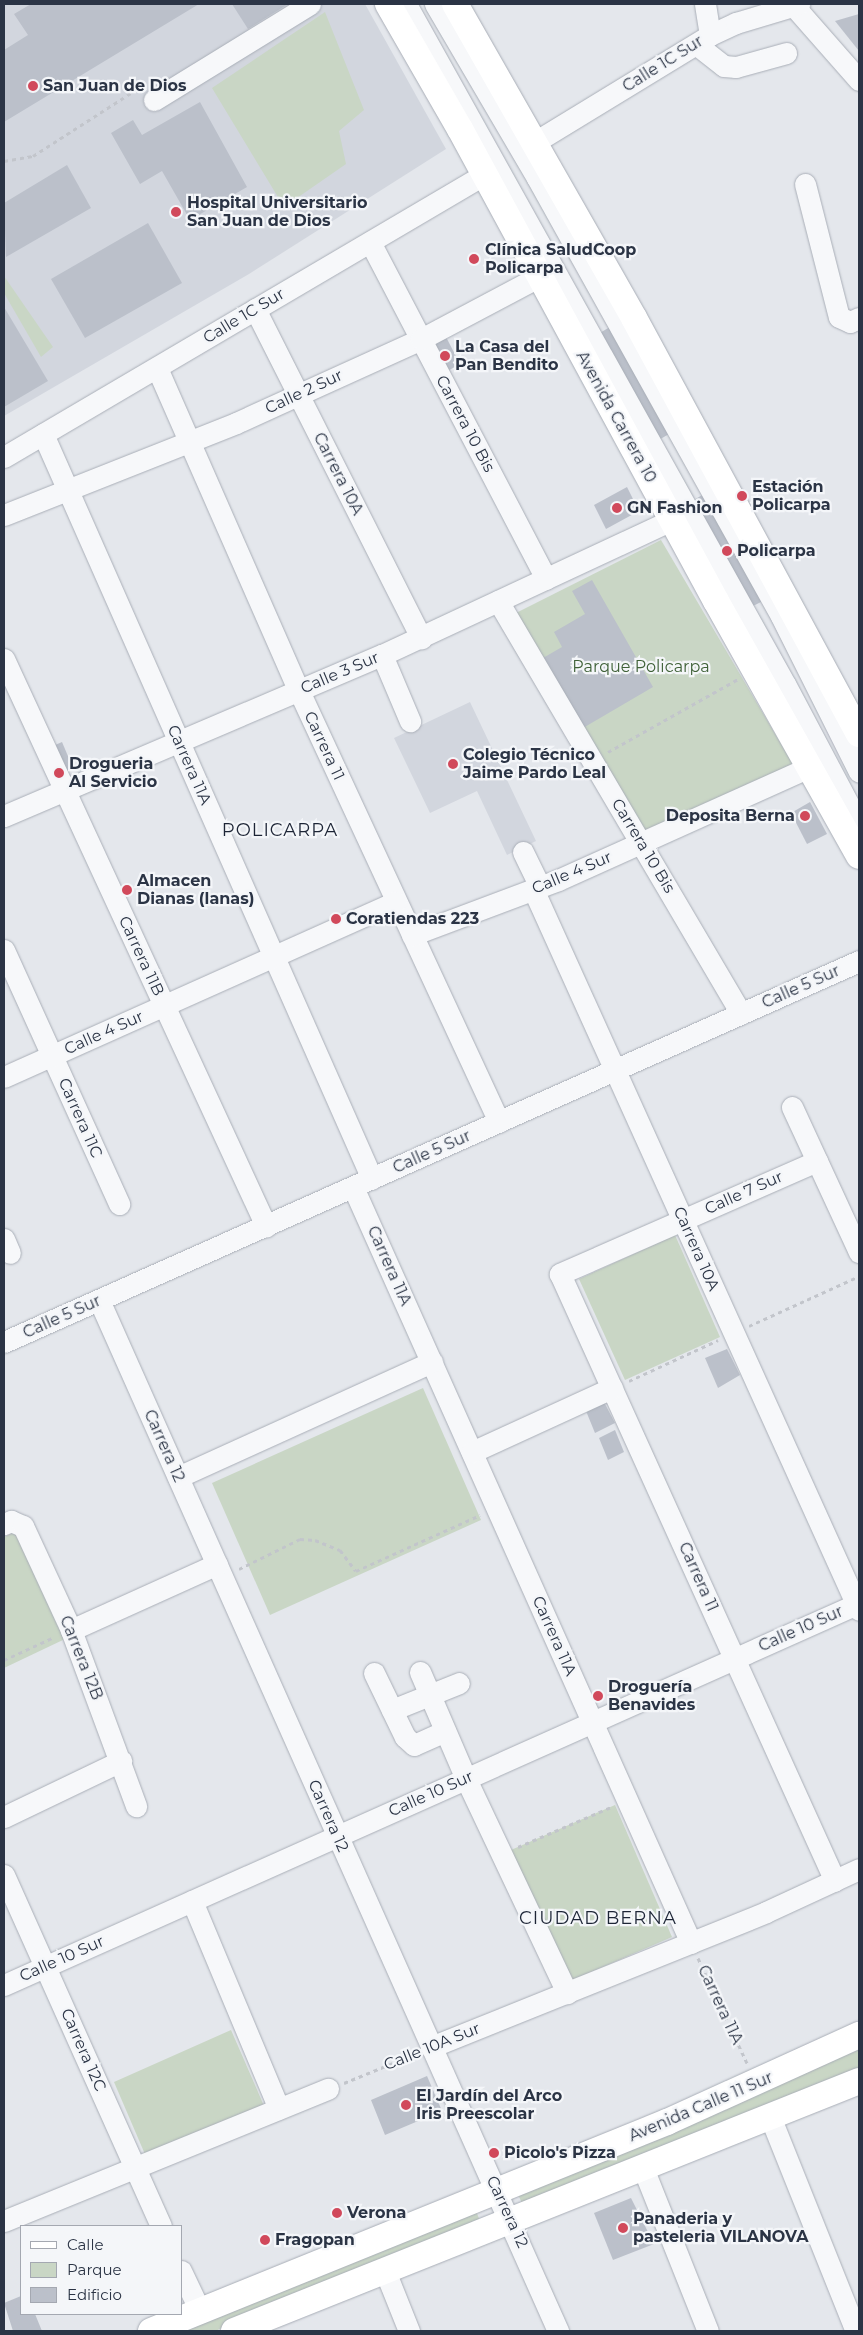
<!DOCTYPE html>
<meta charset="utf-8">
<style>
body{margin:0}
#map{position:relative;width:863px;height:2335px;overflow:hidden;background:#e4e7ec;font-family:Montserrat,sans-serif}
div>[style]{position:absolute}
.built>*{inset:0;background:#d2d6de}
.green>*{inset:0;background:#c9d6c5}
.building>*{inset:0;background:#bbc0ca}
.path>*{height:3px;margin-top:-1.5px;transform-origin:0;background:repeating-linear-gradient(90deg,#c2c5cb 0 4px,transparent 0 8px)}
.roads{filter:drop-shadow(0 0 1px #a9aeb7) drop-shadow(0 0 1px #a9aeb7)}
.minor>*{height:21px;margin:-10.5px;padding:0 10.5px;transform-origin:10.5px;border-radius:10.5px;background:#f7f8fa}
.major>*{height:26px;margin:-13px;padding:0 13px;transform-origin:13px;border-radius:13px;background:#fff}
.dots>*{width:14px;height:14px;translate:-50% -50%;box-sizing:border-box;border:2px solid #f4f6f9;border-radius:50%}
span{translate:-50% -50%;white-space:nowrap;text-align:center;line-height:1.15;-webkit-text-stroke:4.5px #f4f6f9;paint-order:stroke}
.street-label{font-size:16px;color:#2b3445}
.poi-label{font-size:16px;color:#2b3445;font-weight:700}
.left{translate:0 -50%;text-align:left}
.right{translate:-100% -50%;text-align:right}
.park-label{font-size:16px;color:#3f6138}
.neighbourhood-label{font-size:18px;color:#1d2536;letter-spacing:1px}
.frame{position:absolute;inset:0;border:5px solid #2b3445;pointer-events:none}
.legend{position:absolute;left:20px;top:2225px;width:162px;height:90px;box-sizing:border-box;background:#f4f6f9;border:1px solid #a4a8b1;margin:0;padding:6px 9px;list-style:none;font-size:15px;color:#2b3445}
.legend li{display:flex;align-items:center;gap:10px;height:25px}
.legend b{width:25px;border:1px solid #a4a8b1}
</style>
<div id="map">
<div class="built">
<div style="clip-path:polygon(4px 4px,365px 4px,446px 149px,249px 274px,4px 416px)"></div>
<div style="clip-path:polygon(470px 702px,536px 841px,507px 855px,477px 791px,430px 813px,394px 738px)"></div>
</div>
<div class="green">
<div style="clip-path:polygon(325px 12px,364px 110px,339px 131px,346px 164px,284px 207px,212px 88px)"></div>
<div style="clip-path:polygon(4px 276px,53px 347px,41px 357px,4px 293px)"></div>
<div style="clip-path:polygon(661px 540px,794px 766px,645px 834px,514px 614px)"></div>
<div style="clip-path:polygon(675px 1235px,720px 1337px,625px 1380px,579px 1279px)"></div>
<div style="clip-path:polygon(423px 1388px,481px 1520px,270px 1615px,212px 1483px)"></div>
<div style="clip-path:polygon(16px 1531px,65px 1639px,4px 1668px,4px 1537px)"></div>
<div style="clip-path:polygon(615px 1805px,672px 1937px,568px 1982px,511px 1850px)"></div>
<div style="clip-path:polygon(231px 2030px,265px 2108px,147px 2159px,114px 2082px)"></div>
<div style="clip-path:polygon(859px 2045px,859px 2073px,524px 2208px,517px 2192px)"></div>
<div style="clip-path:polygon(475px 2208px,481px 2224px,215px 2331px,173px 2331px)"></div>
</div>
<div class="building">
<div style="clip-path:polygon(31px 4px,199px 4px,4px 122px,4px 50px,28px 35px,14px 14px)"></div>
<div style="clip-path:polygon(232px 4px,288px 4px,248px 29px)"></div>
<div style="clip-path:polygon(859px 14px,859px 51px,835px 21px)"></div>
<div style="clip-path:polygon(200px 102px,247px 187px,190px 220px,162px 171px,140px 184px,111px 133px,133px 120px,142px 135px)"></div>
<div style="clip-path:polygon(67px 165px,91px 208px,6px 257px,4px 203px)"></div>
<div style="clip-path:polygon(148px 223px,182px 283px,85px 338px,51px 279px)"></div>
<div style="clip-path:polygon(4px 307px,48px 381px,4px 407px)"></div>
<div style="clip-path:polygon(610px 327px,669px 434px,657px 441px,598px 334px)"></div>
<div style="clip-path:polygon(445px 335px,460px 364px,444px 373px,431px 343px)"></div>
<div style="clip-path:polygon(627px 487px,639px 511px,606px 529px,594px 505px)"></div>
<div style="clip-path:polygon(704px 494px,763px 601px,751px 607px,692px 501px)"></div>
<div style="clip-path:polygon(592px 580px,653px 687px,583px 728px,543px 658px,562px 647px,554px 632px,585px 614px,572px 591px)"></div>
<div style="clip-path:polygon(62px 742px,73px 768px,58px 775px,46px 749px)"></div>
<div style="clip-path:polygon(810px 802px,827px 834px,807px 844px,791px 813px)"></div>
<div style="clip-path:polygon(727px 1349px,740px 1375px,718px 1388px,705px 1358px)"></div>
<div style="clip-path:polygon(604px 1402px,615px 1423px,595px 1433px,586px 1411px)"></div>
<div style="clip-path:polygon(615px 1430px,624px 1452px,608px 1460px,599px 1438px)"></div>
<div style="clip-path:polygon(427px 2076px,442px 2111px,385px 2135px,371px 2100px)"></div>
<div style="clip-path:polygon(631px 2198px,654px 2244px,613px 2260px,594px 2213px)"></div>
<div style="clip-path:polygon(21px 2296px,21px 2314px,35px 2314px,42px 2331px,13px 2331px,4px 2303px)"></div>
</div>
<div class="path">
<div style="left:4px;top:161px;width:29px;rotate:-10deg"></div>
<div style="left:33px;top:156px;width:127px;rotate:-32.8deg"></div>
<div style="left:608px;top:752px;width:149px;rotate:-29.3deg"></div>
<div style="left:749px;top:1326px;width:121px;rotate:-24.4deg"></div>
<div style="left:629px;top:1381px;width:98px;rotate:-24.7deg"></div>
<div style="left:239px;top:1569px;width:68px;rotate:-26.2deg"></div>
<div style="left:300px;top:1539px;width:15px;rotate:4deg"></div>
<div style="left:315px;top:1540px;width:27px;rotate:22deg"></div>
<div style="left:340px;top:1550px;width:26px;rotate:53deg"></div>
<div style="left:356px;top:1571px;width:136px;rotate:-24.3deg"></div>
<div style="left:4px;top:1660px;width:55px;rotate:-24.7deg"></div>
<div style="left:518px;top:1847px;width:101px;rotate:-23.3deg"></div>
<div style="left:698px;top:1958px;width:116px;rotate:65deg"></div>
<div style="left:344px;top:2083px;width:77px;rotate:-22.2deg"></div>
</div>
<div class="roads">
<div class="minor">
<div style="left:406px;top:4px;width:778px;rotate:60.87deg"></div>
<div style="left:785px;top:684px;width:158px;rotate:62.1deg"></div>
<div style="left:435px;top:4px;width:202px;rotate:59.6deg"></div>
<div style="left:537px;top:178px;width:501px;rotate:60.88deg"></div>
<div style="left:781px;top:616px;width:174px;rotate:63.4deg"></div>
<div style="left:705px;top:4px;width:31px;rotate:81deg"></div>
<div style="left:793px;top:5px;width:100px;rotate:48.7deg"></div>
<div style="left:697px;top:45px;width:34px;rotate:38deg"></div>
<div style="left:724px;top:66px;width:12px;rotate:5deg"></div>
<div style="left:736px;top:67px;width:52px;rotate:-15.6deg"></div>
<div style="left:154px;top:100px;width:183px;rotate:-31.6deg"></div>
<div style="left:535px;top:142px;width:205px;rotate:-31.4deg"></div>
<div style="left:710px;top:35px;width:29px;rotate:-25deg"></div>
<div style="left:736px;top:23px;width:66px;rotate:-16.8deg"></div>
<div style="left:805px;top:184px;width:137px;rotate:75.7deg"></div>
<div style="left:839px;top:317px;width:12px;rotate:24deg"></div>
<div style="left:850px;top:322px;width:10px;rotate:-24deg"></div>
<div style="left:370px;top:242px;width:380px;rotate:62.4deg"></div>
<div style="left:255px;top:309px;width:369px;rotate:63.2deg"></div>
<div style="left:157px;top:368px;width:353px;rotate:66.3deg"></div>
<div style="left:299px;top:691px;width:475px;rotate:65.1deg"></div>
<div style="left:43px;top:434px;width:814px;rotate:66.17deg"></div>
<div style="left:4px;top:457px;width:558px;rotate:-30.47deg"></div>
<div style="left:4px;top:515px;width:250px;rotate:-21.6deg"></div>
<div style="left:236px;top:423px;width:203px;rotate:-24.4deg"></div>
<div style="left:421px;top:339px;width:149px;rotate:-27.9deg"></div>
<div style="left:498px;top:601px;width:479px;rotate:59.5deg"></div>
<div style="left:382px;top:655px;width:72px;rotate:67deg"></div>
<div style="left:4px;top:659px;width:625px;rotate:65.2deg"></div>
<div style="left:4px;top:816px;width:411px;rotate:-23.1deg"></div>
<div style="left:382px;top:655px;width:320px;rotate:-25deg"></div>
<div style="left:523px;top:852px;width:39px;rotate:64deg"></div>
<div style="left:533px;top:889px;width:791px;rotate:65.67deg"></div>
<div style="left:412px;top:935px;width:156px;rotate:-20.6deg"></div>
<div style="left:558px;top:880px;width:278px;rotate:-24.2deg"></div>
<div style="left:4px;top:950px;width:279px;rotate:65.6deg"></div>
<div style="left:4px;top:1077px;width:429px;rotate:-24.1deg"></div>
<div style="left:792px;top:1107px;width:160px;rotate:65.2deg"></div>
<div style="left:817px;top:1161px;width:281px;rotate:156.3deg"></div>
<div style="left:560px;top:1274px;width:666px;rotate:65.63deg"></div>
<div style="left:353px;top:1187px;width:828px;rotate:65.91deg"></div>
<div style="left:4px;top:1239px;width:15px;rotate:67deg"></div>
<div style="left:99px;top:1300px;width:1129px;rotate:66deg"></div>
<div style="left:4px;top:1342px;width:936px;rotate:-24.02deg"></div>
<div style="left:472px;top:1452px;width:154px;rotate:-24.6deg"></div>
<div style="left:178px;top:1477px;width:279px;rotate:-24.4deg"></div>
<div style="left:4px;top:1524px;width:8px;rotate:-23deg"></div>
<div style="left:11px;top:1521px;width:13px;rotate:23deg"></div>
<div style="left:23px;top:1526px;width:115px;rotate:65.2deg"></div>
<div style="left:71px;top:1630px;width:188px;rotate:69.7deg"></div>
<div style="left:71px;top:1630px;width:160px;rotate:-24.3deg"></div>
<div style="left:420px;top:1672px;width:116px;rotate:66.7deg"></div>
<div style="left:466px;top:1779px;width:237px;rotate:64.7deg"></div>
<div style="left:374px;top:1673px;width:71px;rotate:64.2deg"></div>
<div style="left:405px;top:1737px;width:12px;rotate:42deg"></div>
<div style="left:414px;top:1745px;width:34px;rotate:-24deg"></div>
<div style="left:392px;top:1710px;width:72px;rotate:-21.9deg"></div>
<div style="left:4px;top:1817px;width:130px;rotate:-25.6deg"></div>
<div style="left:4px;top:1875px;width:385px;rotate:65.9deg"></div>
<div style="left:192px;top:1901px;width:225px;rotate:67.3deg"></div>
<div style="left:4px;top:1985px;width:936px;rotate:-24.07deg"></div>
<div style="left:431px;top:2047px;width:361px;rotate:-21.9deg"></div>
<div style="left:766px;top:1912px;width:102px;rotate:-24.8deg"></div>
<div style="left:771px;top:2119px;width:228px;rotate:68.2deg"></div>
<div style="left:643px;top:2168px;width:175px;rotate:68.3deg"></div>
<div style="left:4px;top:2221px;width:350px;rotate:-22.2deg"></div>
<div style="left:181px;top:2271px;width:44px;rotate:64.6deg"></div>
<div style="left:385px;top:2271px;width:65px;rotate:68.2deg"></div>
</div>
<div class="major">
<div style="left:388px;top:4px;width:144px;rotate:60.1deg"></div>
<div style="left:460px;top:129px;width:537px;rotate:61.53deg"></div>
<div style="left:716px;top:601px;width:292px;rotate:60.7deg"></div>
<div style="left:455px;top:4px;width:361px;rotate:60.3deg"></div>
<div style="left:634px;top:318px;width:473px;rotate:61.6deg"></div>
<div style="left:151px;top:2331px;width:557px;rotate:-22.05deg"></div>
<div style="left:667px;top:2122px;width:211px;rotate:-24.4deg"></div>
<div style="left:234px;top:2331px;width:673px;rotate:-21.8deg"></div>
</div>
</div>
<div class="dots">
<div style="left:33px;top:86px;background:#d1495b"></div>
<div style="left:176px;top:212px;background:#d1495b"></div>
<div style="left:474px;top:259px;background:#d1495b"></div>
<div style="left:445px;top:356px;background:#d1495b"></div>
<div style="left:742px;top:496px;background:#d1495b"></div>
<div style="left:617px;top:508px;background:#d1495b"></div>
<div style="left:727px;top:551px;background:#d1495b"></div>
<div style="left:453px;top:764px;background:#d1495b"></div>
<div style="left:59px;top:773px;background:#d1495b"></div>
<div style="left:805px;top:816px;background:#d1495b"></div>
<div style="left:127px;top:890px;background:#d1495b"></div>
<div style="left:336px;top:919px;background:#d1495b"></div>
<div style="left:598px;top:1696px;background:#d1495b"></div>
<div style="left:406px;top:2105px;background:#d1495b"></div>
<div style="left:494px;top:2153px;background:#d1495b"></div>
<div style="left:337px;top:2213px;background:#d1495b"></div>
<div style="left:623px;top:2228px;background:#d1495b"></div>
<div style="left:265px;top:2240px;background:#d1495b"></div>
</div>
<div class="street-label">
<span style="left:663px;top:64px;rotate:-32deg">Calle 1C Sur</span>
<span style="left:244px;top:316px;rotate:-31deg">Calle 1C Sur</span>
<span style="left:304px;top:392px;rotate:-25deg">Calle 2 Sur</span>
<span style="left:616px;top:417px;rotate:61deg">Avenida Carrera 10</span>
<span style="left:465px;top:424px;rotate:62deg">Carrera 10 Bis</span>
<span style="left:338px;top:474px;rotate:63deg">Carrera 10A</span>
<span style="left:340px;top:673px;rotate:-23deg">Calle 3 Sur</span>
<span style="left:324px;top:746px;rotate:65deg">Carrera 11</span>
<span style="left:189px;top:765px;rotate:66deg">Carrera 11A</span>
<span style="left:643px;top:846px;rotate:59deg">Carrera 10 Bis</span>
<span style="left:572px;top:873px;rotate:-23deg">Calle 4 Sur</span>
<span style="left:141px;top:956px;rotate:65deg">Carrera 11B</span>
<span style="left:801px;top:987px;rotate:-24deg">Calle 5 Sur</span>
<span style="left:104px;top:1033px;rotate:-24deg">Calle 4 Sur</span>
<span style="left:80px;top:1118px;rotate:66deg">Carrera 11C</span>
<span style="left:432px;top:1152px;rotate:-24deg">Calle 5 Sur</span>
<span style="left:744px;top:1193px;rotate:-24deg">Calle 7 Sur</span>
<span style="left:696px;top:1249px;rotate:66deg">Carrera 10A</span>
<span style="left:389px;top:1266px;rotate:66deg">Carrera 11A</span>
<span style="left:62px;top:1317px;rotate:-24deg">Calle 5 Sur</span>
<span style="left:164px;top:1446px;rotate:66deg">Carrera 12</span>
<span style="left:698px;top:1577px;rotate:66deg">Carrera 11</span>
<span style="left:801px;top:1629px;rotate:-24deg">Calle 10 Sur</span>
<span style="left:554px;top:1636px;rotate:66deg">Carrera 11A</span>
<span style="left:81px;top:1658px;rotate:68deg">Carrera 12B</span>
<span style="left:431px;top:1794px;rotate:-24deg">Calle 10 Sur</span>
<span style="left:328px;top:1816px;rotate:66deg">Carrera 12</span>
<span style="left:62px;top:1959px;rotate:-24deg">Calle 10 Sur</span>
<span style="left:720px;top:2005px;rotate:65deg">Carrera 11A</span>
<span style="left:432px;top:2047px;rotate:-22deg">Calle 10A Sur</span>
<span style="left:83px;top:2050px;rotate:66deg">Carrera 12C</span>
<span style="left:701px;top:2107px;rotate:-23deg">Avenida Calle 11 Sur</span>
<span style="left:507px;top:2212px;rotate:65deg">Carrera 12</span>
</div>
<div class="poi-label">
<span class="left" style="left:43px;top:86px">San Juan de Dios</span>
<span class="left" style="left:187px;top:212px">Hospital Universitario<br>San Juan de Dios</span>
<span class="left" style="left:485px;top:259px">Clínica SaludCoop<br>Policarpa</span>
<span class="left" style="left:455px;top:356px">La Casa del<br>Pan Bendito</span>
<span class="left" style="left:752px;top:496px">Estación<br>Policarpa</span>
<span class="left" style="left:627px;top:508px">GN Fashion</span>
<span class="left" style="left:737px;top:551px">Policarpa</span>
<span class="left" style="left:463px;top:764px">Colegio Técnico<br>Jaime Pardo Leal</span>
<span class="left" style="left:69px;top:773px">Drogueria<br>Al Servicio</span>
<span class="right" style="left:795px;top:816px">Deposita Berna</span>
<span class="left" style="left:137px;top:890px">Almacen<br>Dianas (lanas)</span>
<span class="left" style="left:346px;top:919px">Coratiendas 223</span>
<span class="left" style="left:608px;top:1696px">Droguería<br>Benavides</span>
<span class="left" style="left:416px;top:2105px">El Jardín del Arco<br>Iris Preescolar</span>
<span class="left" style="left:504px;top:2153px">Picolo's Pizza</span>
<span class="left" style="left:347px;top:2213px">Verona</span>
<span class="left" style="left:633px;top:2228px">Panaderia y<br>pasteleria VILANOVA</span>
<span class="left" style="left:275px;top:2240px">Fragopan</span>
</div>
<div class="park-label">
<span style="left:641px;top:667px">Parque Policarpa</span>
</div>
<div class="neighbourhood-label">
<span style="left:280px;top:830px">POLICARPA</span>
<span style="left:598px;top:1918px">CIUDAD BERNA</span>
</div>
<div class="frame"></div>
<ul class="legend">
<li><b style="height:6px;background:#fff"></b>Calle</li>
<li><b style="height:14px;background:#c9d6c5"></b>Parque</li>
<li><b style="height:14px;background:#bbc0ca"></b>Edificio</li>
</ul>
</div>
